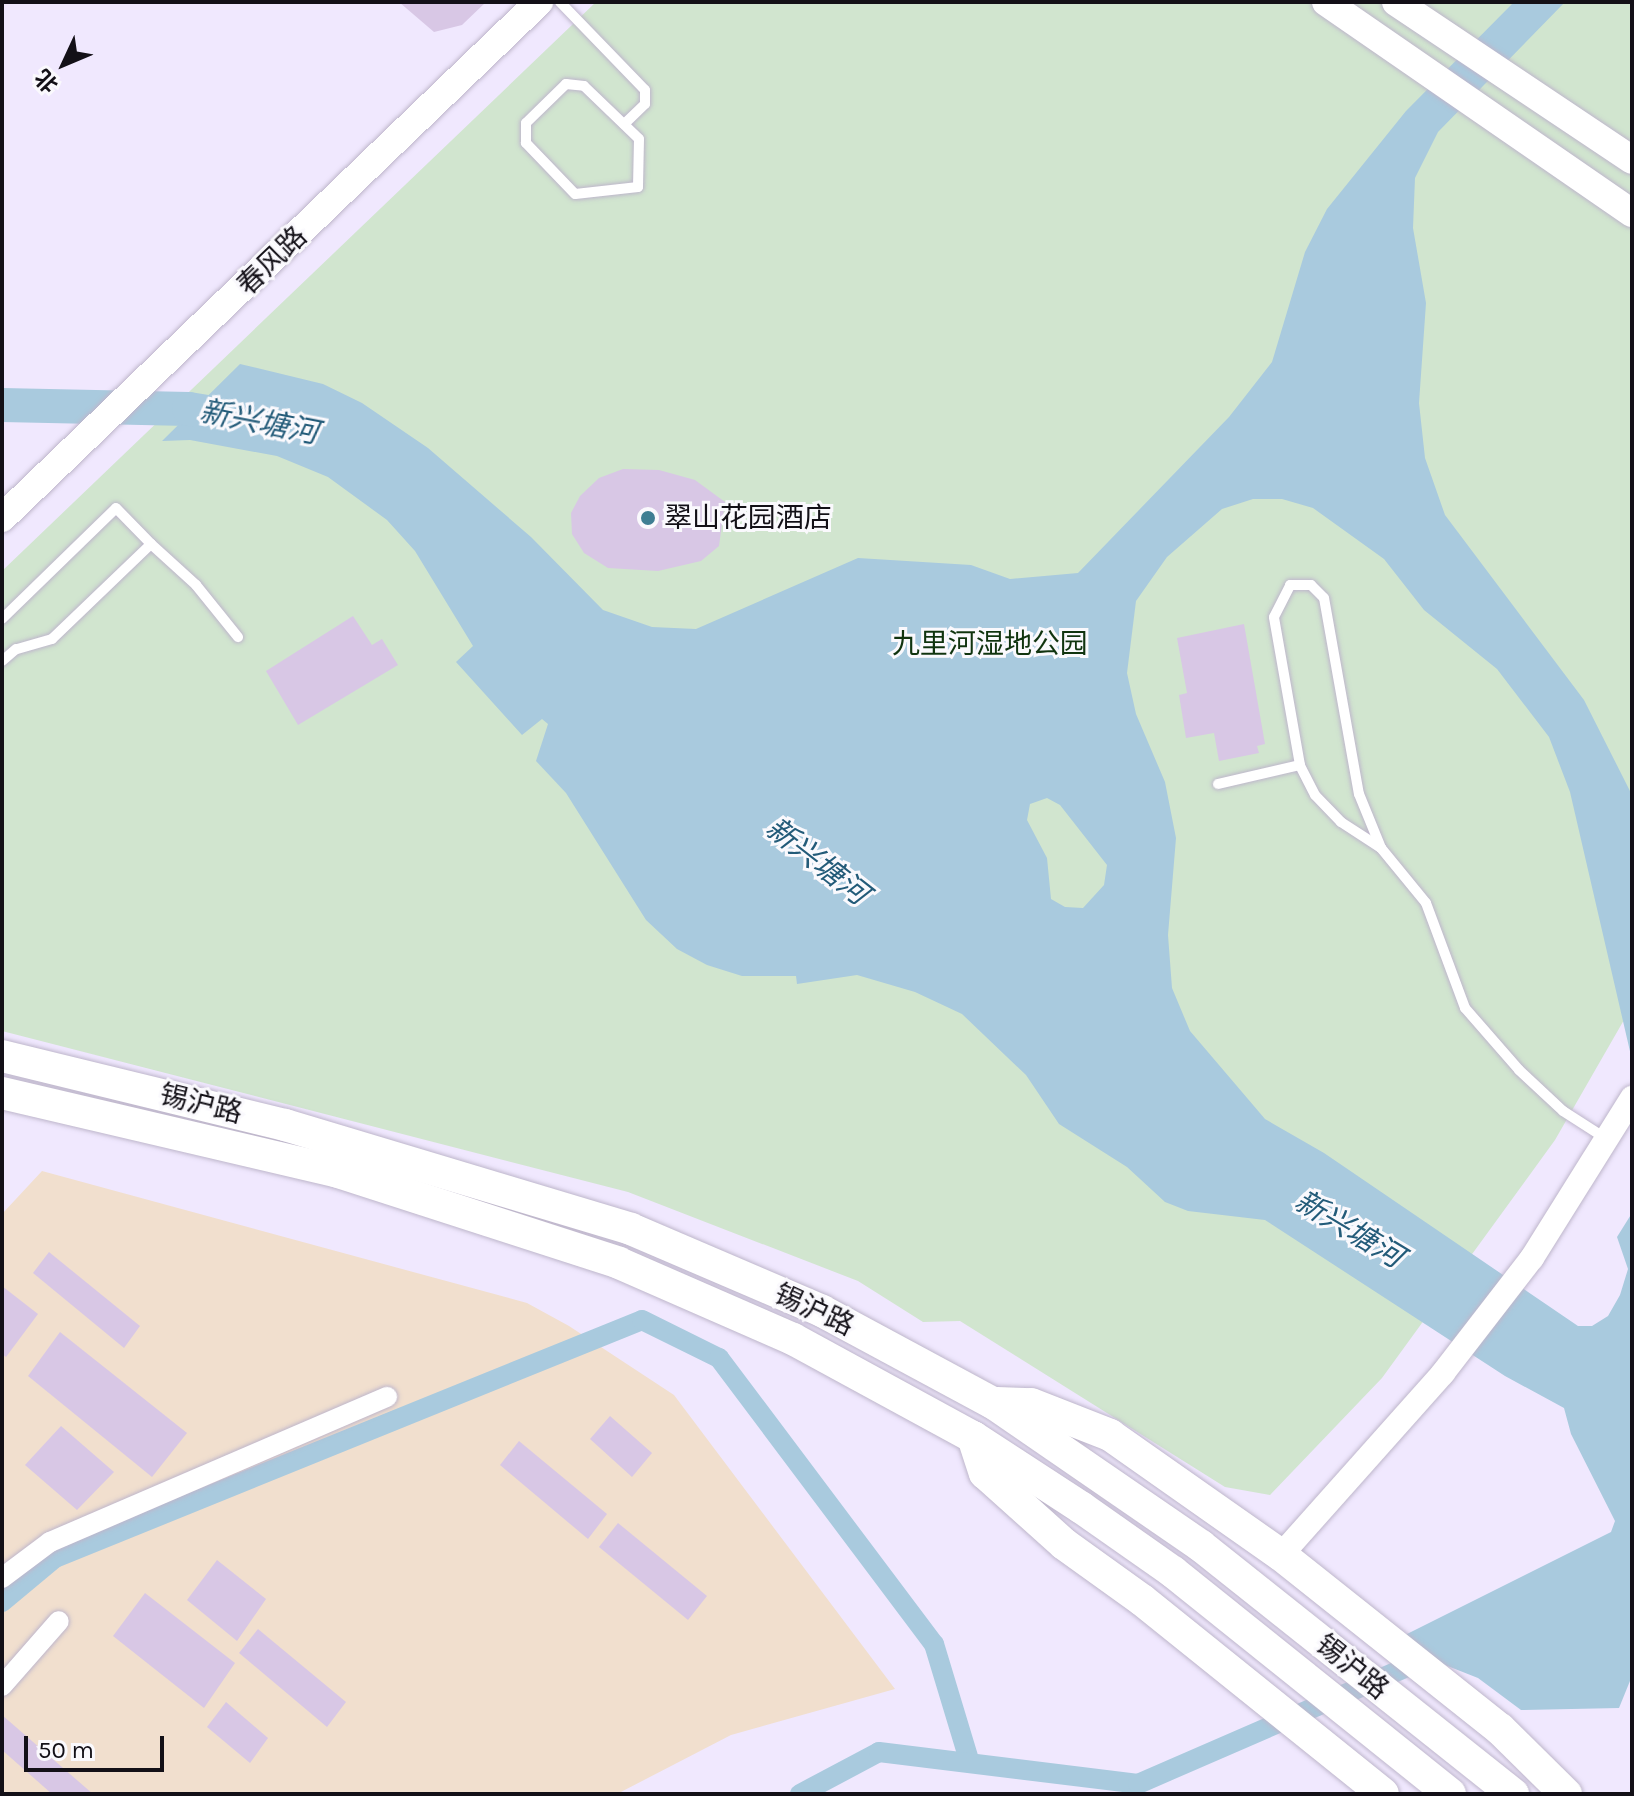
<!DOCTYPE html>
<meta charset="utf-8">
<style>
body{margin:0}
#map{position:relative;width:1634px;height:1796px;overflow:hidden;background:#f0e8fe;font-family:Karla,"Noto Sans SC",sans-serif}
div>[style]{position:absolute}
.industrial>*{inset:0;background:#f1dfce}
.green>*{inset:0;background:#d1e5cf}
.water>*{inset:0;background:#a9cade}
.canal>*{height:20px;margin:-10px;padding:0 10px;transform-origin:10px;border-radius:10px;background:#a9cade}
.river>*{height:34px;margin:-17px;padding:0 17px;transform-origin:17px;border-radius:17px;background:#a9cade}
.building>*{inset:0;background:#d8c7e5}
.roads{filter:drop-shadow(0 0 2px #beb6cb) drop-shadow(0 0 2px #beb6cb)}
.service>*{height:10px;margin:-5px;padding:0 5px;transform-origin:5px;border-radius:5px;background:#fff}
.minor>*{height:20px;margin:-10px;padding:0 10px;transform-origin:10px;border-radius:10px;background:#fff}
.tertiary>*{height:24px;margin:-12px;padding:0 12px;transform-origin:12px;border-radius:12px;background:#fff}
.secondary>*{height:28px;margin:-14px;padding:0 14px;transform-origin:14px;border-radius:14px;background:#fff}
.primary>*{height:32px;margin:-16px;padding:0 16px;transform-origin:16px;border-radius:16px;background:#fff}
.dots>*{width:22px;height:22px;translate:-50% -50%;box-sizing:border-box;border:4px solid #faf9fd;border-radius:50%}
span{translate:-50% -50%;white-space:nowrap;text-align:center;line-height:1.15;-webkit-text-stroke:6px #faf9fd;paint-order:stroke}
.street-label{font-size:28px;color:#131017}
.poi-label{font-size:28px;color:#131017}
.left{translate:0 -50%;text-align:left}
.park-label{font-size:28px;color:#10340f}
.water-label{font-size:30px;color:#235b79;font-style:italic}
.frame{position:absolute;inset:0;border:4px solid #131017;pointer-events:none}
.north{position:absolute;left:24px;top:24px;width:80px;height:80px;-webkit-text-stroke:6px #faf9fd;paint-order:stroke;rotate:226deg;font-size:22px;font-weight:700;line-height:32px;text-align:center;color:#131017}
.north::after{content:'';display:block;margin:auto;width:28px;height:36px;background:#131017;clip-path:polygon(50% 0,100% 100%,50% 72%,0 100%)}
.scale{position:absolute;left:24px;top:1736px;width:140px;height:36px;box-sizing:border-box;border:4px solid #131017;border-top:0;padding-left:10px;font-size:24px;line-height:28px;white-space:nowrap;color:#131017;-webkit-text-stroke:6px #faf9fd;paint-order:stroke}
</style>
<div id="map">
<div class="industrial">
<div style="clip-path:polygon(42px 1171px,527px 1303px,569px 1326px,674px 1395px,895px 1689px,731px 1735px,617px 1794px,2px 1794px,2px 1214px)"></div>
</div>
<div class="green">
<div style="clip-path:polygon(596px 2px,1632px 2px,1632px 1006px,1555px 1140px,1382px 1378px,1270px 1495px,1225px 1487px,960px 1321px,923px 1322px,858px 1281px,628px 1192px,2px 1031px,2px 571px)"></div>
</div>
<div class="water">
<div style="clip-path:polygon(evenodd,1514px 2px,1565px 2px,1438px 132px,1415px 178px,1413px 228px,1426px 303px,1419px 403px,1425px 458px,1445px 515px,1584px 700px,1632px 795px,1632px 1060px,1570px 792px,1549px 737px,1497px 669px,1424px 610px,1384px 559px,1313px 508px,1282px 499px,1253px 499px,1222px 509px,1167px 557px,1136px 601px,1127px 673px,1136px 714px,1165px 782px,1176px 838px,1168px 935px,1172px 988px,1190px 1031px,1265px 1119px,1324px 1153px,1578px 1326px,1592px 1326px,1608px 1316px,1620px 1295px,1628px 1269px,1617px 1237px,1632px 1213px,1632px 1676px,1619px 1708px,1521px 1710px,1478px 1678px,1389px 1643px,1611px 1532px,1615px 1521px,1571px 1434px,1564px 1408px,1505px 1376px,1265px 1220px,1188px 1211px,1165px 1202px,1127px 1167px,1059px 1124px,1026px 1075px,962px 1014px,915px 992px,857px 975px,797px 984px,796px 976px,742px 976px,707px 965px,677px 949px,646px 920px,566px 793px,536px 761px,548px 724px,542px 719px,522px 735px,456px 662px,473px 646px,415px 551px,387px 520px,328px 477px,277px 456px,190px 440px,162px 441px,240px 364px,323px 384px,362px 403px,428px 448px,531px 537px,603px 610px,652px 627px,696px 629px,858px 558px,971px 565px,1010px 579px,1078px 573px,1229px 417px,1272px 362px,1305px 252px,1327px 209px,1406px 111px,1514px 2px,1047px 798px,1060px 805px,1107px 865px,1104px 885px,1083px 908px,1065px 907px,1051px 899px,1047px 858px,1027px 820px,1030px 804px,1047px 798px)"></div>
</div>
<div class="canal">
<div style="left:2px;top:1602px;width:69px;rotate:-39.7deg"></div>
<div style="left:55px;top:1558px;width:633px;rotate:-22.07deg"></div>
<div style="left:642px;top:1320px;width:86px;rotate:26.3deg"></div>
<div style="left:719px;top:1358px;width:358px;rotate:53.1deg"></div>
<div style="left:934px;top:1644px;width:124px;rotate:73.2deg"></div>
<div style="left:800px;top:1794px;width:89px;rotate:-28deg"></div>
<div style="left:879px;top:1752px;width:261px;rotate:7deg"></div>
<div style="left:1138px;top:1784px;width:314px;rotate:-23.5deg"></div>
</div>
<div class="river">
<div style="left:2px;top:405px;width:187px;rotate:1.2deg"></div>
<div style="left:189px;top:409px;width:49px;rotate:9.5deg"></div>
</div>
<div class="building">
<div style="clip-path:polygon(399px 2px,486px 2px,462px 25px,434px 32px)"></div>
<div style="clip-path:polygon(623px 469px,659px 470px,695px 480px,725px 502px,719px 546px,701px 561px,658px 571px,608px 568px,584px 553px,572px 534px,571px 513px,580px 496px,599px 478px)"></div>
<div style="clip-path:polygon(353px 616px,372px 645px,382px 639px,398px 665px,298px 725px,266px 671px)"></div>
<div style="clip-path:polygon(1244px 624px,1265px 744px,1257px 746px,1259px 753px,1219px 761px,1214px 733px,1186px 738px,1179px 695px,1187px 693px,1177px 638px)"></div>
<div style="clip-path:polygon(49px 1252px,140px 1326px,124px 1348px,33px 1273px)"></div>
<div style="clip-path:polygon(2px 1286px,38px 1314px,6px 1357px,2px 1354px)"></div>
<div style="clip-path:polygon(60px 1332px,187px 1433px,152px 1477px,28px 1376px)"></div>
<div style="clip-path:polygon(610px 1416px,652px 1453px,632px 1477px,590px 1439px)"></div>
<div style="clip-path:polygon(61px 1426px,114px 1472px,77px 1510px,25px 1465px)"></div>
<div style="clip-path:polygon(519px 1441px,607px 1514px,588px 1539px,500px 1465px)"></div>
<div style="clip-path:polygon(618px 1523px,707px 1596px,688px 1620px,599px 1547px)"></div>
<div style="clip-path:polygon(217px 1560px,266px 1599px,237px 1641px,187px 1600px)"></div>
<div style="clip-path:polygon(145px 1593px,235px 1663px,204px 1708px,113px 1636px)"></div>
<div style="clip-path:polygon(258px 1629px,346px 1702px,327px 1727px,239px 1653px)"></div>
<div style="clip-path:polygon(226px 1702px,268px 1738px,250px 1763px,207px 1727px)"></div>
<div style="clip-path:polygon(2px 1715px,93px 1794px,52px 1794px,2px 1750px)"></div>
</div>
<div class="roads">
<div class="service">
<div style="left:560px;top:2px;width:122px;rotate:46deg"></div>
<div style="left:645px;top:90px;width:14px;rotate:90deg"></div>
<div style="left:645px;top:104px;width:29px;rotate:136deg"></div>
<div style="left:566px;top:84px;width:18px;rotate:6deg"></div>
<div style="left:584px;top:86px;width:76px;rotate:43.9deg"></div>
<div style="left:639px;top:139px;width:48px;rotate:91.2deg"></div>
<div style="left:638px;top:187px;width:63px;rotate:173.7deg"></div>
<div style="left:575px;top:194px;width:71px;rotate:-133.9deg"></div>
<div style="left:526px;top:143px;width:20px;rotate:-90deg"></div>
<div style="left:526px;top:123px;width:56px;rotate:-44.3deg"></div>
<div style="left:151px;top:544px;width:61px;rotate:42.3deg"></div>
<div style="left:196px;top:585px;width:67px;rotate:51.1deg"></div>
<div style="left:2px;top:619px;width:159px;rotate:-44.2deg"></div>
<div style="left:116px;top:508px;width:50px;rotate:45.8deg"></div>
<div style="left:151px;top:544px;width:137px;rotate:136.2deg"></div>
<div style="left:52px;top:639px;width:37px;rotate:164deg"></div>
<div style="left:16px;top:649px;width:18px;rotate:139deg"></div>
<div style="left:1218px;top:784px;width:84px;rotate:-13deg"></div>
<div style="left:1381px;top:848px;width:48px;rotate:-147deg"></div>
<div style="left:1341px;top:822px;width:37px;rotate:-134deg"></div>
<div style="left:1315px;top:795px;width:34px;rotate:-117deg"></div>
<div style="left:1300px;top:765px;width:150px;rotate:-100deg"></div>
<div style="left:1274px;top:617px;width:36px;rotate:-63deg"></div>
<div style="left:1290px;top:585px;width:21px"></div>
<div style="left:1311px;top:585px;width:18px;rotate:45deg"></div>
<div style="left:1324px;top:598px;width:199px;rotate:79.9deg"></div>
<div style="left:1359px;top:794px;width:58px;rotate:67.8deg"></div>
<div style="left:1381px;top:848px;width:71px;rotate:50.7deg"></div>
<div style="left:1426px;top:903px;width:112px;rotate:69.6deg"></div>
<div style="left:1465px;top:1008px;width:82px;rotate:48.9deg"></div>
<div style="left:1519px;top:1070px;width:60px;rotate:43deg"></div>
<div style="left:1563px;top:1111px;width:50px;rotate:32.7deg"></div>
</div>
<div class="minor">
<div style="left:2px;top:1578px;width:60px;rotate:-36.9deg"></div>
<div style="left:50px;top:1542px;width:367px;rotate:-23.3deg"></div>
<div style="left:2px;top:1686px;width:86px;rotate:-48.8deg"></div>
</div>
<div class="tertiary">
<div style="left:1281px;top:1555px;width:244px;rotate:-48.3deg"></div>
<div style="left:1443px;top:1373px;width:145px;rotate:-52.3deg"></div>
<div style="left:1532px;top:1258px;width:189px;rotate:-58deg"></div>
</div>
<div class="secondary">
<div style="left:1326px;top:2px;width:372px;rotate:34.6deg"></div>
<div style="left:1396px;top:2px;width:284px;rotate:33.8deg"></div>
<div style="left:2px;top:518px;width:745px;rotate:-43.86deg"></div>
</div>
<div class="primary">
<div style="left:2px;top:1056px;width:291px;rotate:13.7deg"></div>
<div style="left:285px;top:1125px;width:361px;rotate:16.7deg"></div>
<div style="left:631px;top:1229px;width:208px;rotate:23.2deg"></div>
<div style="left:822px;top:1311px;width:194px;rotate:28.3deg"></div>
<div style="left:993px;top:1403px;width:252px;rotate:34.5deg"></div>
<div style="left:1201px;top:1546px;width:399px;rotate:38.5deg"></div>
<div style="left:2px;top:1093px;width:345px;rotate:13.2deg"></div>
<div style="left:338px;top:1172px;width:295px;rotate:17.9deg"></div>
<div style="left:619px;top:1263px;width:190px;rotate:23.6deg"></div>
<div style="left:793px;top:1339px;width:205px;rotate:28.6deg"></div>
<div style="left:973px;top:1437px;width:130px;rotate:33.1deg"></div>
<div style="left:1082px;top:1508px;width:111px;rotate:35.1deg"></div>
<div style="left:1173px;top:1572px;width:355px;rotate:38.7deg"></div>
<div style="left:997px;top:1403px;width:34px;rotate:2deg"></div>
<div style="left:1031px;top:1404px;width:85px;rotate:21.4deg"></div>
<div style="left:1110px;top:1435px;width:209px;rotate:35.1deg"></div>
<div style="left:1281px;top:1555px;width:280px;rotate:38.5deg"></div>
<div style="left:1500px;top:1729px;width:93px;rotate:44.6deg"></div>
<div style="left:973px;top:1437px;width:38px;rotate:72deg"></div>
<div style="left:985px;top:1473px;width:106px;rotate:41.9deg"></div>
<div style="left:1064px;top:1544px;width:96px;rotate:35.7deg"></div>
<div style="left:1142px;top:1600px;width:309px;rotate:38.8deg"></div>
</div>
</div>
<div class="dots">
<div style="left:648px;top:518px;background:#3f7e93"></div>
</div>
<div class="street-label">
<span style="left:272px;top:261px;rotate:-44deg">春风路</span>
<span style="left:201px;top:1104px;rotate:14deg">锡沪路</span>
<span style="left:814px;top:1310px;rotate:25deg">锡沪路</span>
<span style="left:1352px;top:1667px;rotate:39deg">锡沪路</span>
</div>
<div class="poi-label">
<span class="left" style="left:664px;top:518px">翠山花园酒店</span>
</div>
<div class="park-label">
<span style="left:990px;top:644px">九里河湿地公园</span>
</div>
<div class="water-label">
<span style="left:259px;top:422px;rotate:11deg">新兴塘河</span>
<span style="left:817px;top:861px;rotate:38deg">新兴塘河</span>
<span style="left:1349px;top:1229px;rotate:31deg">新兴塘河</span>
</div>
<div class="frame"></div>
<div class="north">北</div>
<div class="scale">50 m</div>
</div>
